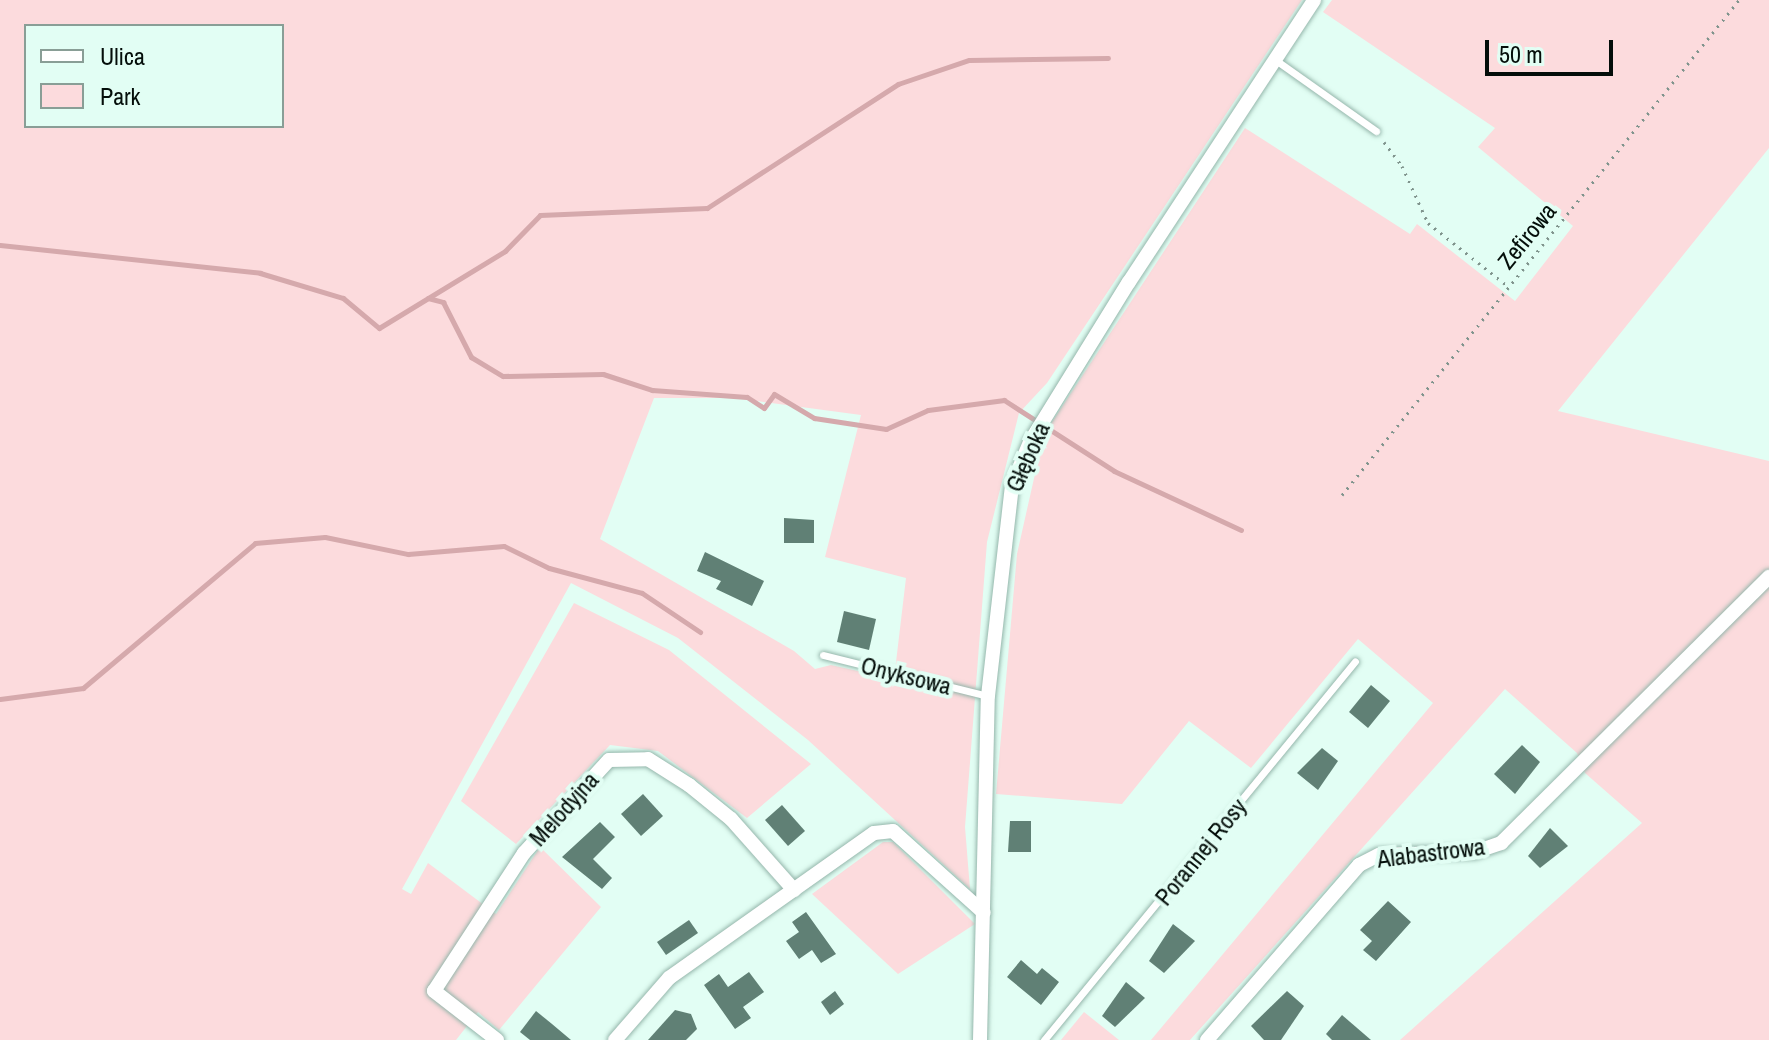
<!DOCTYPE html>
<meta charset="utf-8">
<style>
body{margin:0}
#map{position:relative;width:1769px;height:1040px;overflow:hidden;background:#e2fef4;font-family:"Archivo Narrow",sans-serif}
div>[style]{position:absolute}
.green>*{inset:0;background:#fcdbdd}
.stream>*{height:5px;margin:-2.5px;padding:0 2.5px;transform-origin:2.5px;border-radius:2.5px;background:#d5a9ac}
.building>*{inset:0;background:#608075}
.path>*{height:3px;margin-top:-1.5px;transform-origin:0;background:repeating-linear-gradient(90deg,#80948d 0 2px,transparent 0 8px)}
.roads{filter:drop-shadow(0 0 2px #95b6ab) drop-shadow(0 0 2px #95b6ab)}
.service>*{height:7px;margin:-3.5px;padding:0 3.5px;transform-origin:3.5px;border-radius:3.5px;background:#fff}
.minor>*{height:14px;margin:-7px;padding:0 7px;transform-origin:7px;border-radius:7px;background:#fff}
span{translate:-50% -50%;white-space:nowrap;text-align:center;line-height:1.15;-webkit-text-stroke:8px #e2fef4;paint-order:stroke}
.street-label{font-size:24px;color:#040e0a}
.legend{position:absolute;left:24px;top:24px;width:260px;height:104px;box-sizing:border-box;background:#e2fef4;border:2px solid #899e96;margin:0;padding:10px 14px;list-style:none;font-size:24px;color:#040e0a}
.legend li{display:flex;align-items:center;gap:16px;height:40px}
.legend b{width:40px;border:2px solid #899e96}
.scale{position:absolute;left:1485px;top:40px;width:128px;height:36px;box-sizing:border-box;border:4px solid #040e0a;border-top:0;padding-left:10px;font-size:24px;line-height:28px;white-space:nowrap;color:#040e0a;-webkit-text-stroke:6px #e2fef4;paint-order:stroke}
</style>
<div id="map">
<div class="green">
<div style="clip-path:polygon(evenodd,0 0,1302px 0,1047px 383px,1019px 413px,987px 542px,965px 827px,970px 889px,808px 740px,678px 638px,571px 583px,402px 889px,411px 894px,428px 863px,496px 914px,540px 847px,601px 907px,499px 1030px,478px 1012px,456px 1040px,0 1040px,0 0,26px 26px,282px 26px,282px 126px,26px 126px,26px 26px,0 0,654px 398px,735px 398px,861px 415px,825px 557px,906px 578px,894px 679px,831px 665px,815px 669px,794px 651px,600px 539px,654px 398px)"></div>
<div style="clip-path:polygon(1332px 0,1769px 0,1769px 148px,1558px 411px,1769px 461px,1769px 1040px,1400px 1040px,1642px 823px,1585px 773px,1577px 753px,1505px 689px,1190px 1040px,1151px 1040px,1433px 703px,1358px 639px,1251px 768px,1189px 721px,1122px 804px,996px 794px,1017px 554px,1044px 434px,1245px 128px,1410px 234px,1417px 224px,1515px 301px,1573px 226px,1478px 147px,1495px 128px,1323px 12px)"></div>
<div style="clip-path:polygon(574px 603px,669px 650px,811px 764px,747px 818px,658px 751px,610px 745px,516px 844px,461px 801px)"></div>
<div style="clip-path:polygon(883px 842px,893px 842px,975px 924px,898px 974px,812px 894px)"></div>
<div style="clip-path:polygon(1084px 1012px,1119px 1040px,1061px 1040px)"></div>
</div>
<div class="stream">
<div style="left:0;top:245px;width:262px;rotate:6.1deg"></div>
<div style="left:260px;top:273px;width:87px;rotate:16.8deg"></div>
<div style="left:343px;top:298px;width:47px;rotate:39.8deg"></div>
<div style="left:379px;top:328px;width:148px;rotate:-31.4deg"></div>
<div style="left:505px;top:251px;width:50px;rotate:-45.8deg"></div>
<div style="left:540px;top:215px;width:167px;rotate:-2.4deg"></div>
<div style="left:707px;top:208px;width:228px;rotate:-33deg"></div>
<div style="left:898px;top:84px;width:75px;rotate:-18.7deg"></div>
<div style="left:969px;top:60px;width:139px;rotate:-0.8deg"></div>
<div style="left:428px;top:298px;width:16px;rotate:15deg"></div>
<div style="left:443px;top:302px;width:62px;rotate:63deg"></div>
<div style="left:471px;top:357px;width:37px;rotate:31deg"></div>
<div style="left:503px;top:376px;width:100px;rotate:-1.1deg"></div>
<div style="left:603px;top:374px;width:52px;rotate:18.1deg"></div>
<div style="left:652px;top:390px;width:95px;rotate:4.2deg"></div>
<div style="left:747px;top:397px;width:20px;rotate:33deg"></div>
<div style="left:764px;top:408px;width:17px;rotate:-54deg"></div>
<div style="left:774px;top:394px;width:47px;rotate:31deg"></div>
<div style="left:814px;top:418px;width:73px;rotate:8.7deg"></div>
<div style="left:886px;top:429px;width:46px;rotate:-24.3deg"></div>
<div style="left:928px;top:410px;width:77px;rotate:-7.5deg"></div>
<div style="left:1004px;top:400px;width:131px;rotate:32.8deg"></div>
<div style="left:1114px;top:471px;width:140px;rotate:24.9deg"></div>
<div style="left:0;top:699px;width:84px;rotate:-7.5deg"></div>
<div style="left:83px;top:688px;width:225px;rotate:-40.1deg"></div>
<div style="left:255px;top:543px;width:70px;rotate:-4.9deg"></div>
<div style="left:325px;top:537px;width:85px;rotate:11.6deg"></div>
<div style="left:408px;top:554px;width:96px;rotate:-4.8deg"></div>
<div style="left:504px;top:546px;width:50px;rotate:26.1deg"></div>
<div style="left:549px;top:568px;width:96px;rotate:15deg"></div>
<div style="left:642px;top:593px;width:70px;rotate:33.9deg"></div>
</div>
<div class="building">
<div style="clip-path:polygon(784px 518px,814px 520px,814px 543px,784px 543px)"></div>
<div style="clip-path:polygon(705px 552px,764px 581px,752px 606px,716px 589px,721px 581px,697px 571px)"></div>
<div style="clip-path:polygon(844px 611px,876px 619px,869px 650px,837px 642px)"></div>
<div style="clip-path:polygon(1371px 685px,1390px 701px,1368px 728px,1349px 712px)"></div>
<div style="clip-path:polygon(1522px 745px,1540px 762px,1515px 794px,1494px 774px)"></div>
<div style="clip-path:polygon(1322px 748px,1338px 761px,1318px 790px,1297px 773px)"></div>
<div style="clip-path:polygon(643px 794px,663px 816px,641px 836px,621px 814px)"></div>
<div style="clip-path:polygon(782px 805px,805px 831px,788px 846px,765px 820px)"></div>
<div style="clip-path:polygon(1010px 821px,1031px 821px,1031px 852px,1008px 852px)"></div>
<div style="clip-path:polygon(600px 822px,615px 837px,593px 859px,612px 878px,602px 889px,562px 857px)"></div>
<div style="clip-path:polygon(1550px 828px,1568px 846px,1540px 868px,1528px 856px)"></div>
<div style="clip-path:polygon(1388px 901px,1411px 922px,1376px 961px,1363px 950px,1372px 941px,1360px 930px)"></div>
<div style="clip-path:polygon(806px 912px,836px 954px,821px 963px,812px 950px,799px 959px,786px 941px,799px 932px,792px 922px)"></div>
<div style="clip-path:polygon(689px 920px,698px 933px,666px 955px,657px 942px)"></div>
<div style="clip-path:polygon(1173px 924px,1195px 941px,1164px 973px,1149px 961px)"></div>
<div style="clip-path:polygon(1021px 960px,1037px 974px,1042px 968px,1059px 982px,1041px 1005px,1007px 977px)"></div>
<div style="clip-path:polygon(749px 972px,764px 992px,743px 1007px,751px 1018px,735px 1029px,704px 985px,719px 974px,728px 987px)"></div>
<div style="clip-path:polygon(1126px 982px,1145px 998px,1115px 1027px,1102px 1016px)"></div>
<div style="clip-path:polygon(835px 991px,844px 1004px,830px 1015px,821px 1002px)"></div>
<div style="clip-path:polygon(1287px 991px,1304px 1006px,1281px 1040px,1264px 1040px,1251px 1026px)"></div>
<div style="clip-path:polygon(675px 1010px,691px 1014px,697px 1029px,686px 1040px,648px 1040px)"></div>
<div style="clip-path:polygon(536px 1011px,552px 1024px,571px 1040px,530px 1040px,520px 1032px)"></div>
<div style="clip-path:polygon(1342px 1015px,1371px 1040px,1332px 1040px,1326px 1034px)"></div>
</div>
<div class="path">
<div style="left:1384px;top:142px;width:30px;rotate:53deg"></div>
<div style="left:1402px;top:166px;width:63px;rotate:65.5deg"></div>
<div style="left:1428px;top:223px;width:103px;rotate:38.3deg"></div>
<div style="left:1342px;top:495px;width:635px;rotate:-51.27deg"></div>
</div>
<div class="roads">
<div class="service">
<div style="left:1274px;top:59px;width:125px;rotate:35.2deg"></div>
<div style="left:823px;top:655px;width:170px;rotate:14deg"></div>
<div style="left:1044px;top:1040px;width:490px;rotate:-50.6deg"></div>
</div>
<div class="minor">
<div style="left:497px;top:1040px;width:80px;rotate:-142.1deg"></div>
<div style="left:434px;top:991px;width:165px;rotate:-56.9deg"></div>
<div style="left:524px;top:853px;width:126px;rotate:-47.6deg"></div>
<div style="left:609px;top:760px;width:39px;rotate:-1deg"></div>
<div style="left:648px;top:759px;width:49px;rotate:32.4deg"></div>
<div style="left:689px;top:785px;width:54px;rotate:39deg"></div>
<div style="left:731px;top:819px;width:95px;rotate:48.4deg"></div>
<div style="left:615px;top:1040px;width:82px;rotate:-48.9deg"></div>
<div style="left:669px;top:978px;width:251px;rotate:-35.3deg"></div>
<div style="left:874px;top:833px;width:19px;rotate:-6deg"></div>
<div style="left:893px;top:831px;width:122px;rotate:42deg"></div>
<div style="left:980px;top:1040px;width:344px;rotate:-88.7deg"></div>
<div style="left:988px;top:696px;width:212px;rotate:-83.5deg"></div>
<div style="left:1012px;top:485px;width:47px;rotate:-67.3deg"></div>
<div style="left:1030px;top:442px;width:188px;rotate:-58.3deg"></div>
<div style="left:1129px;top:282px;width:337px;rotate:-56.7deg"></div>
<div style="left:1207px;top:1040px;width:232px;rotate:-49deg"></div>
<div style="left:1359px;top:865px;width:22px;rotate:-27deg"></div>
<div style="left:1379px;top:855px;width:96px;rotate:-1.8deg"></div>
<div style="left:1475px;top:852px;width:28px;rotate:-19deg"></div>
<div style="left:1501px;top:843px;width:378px;rotate:-44.8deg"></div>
</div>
</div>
<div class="street-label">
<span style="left:1527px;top:236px;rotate:-51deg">Zefirowa</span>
<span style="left:1028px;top:457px;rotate:-66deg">Głęboka</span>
<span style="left:906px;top:676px;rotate:14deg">Onyksowa</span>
<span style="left:564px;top:809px;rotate:-48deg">Melodyjna</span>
<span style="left:1201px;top:852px;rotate:-51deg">Porannej Rosy</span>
<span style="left:1431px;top:853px;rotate:-7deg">Alabastrowa</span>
</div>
<ul class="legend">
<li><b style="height:10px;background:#fff"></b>Ulica</li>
<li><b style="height:22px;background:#fcdbdd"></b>Park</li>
</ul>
<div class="scale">50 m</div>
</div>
